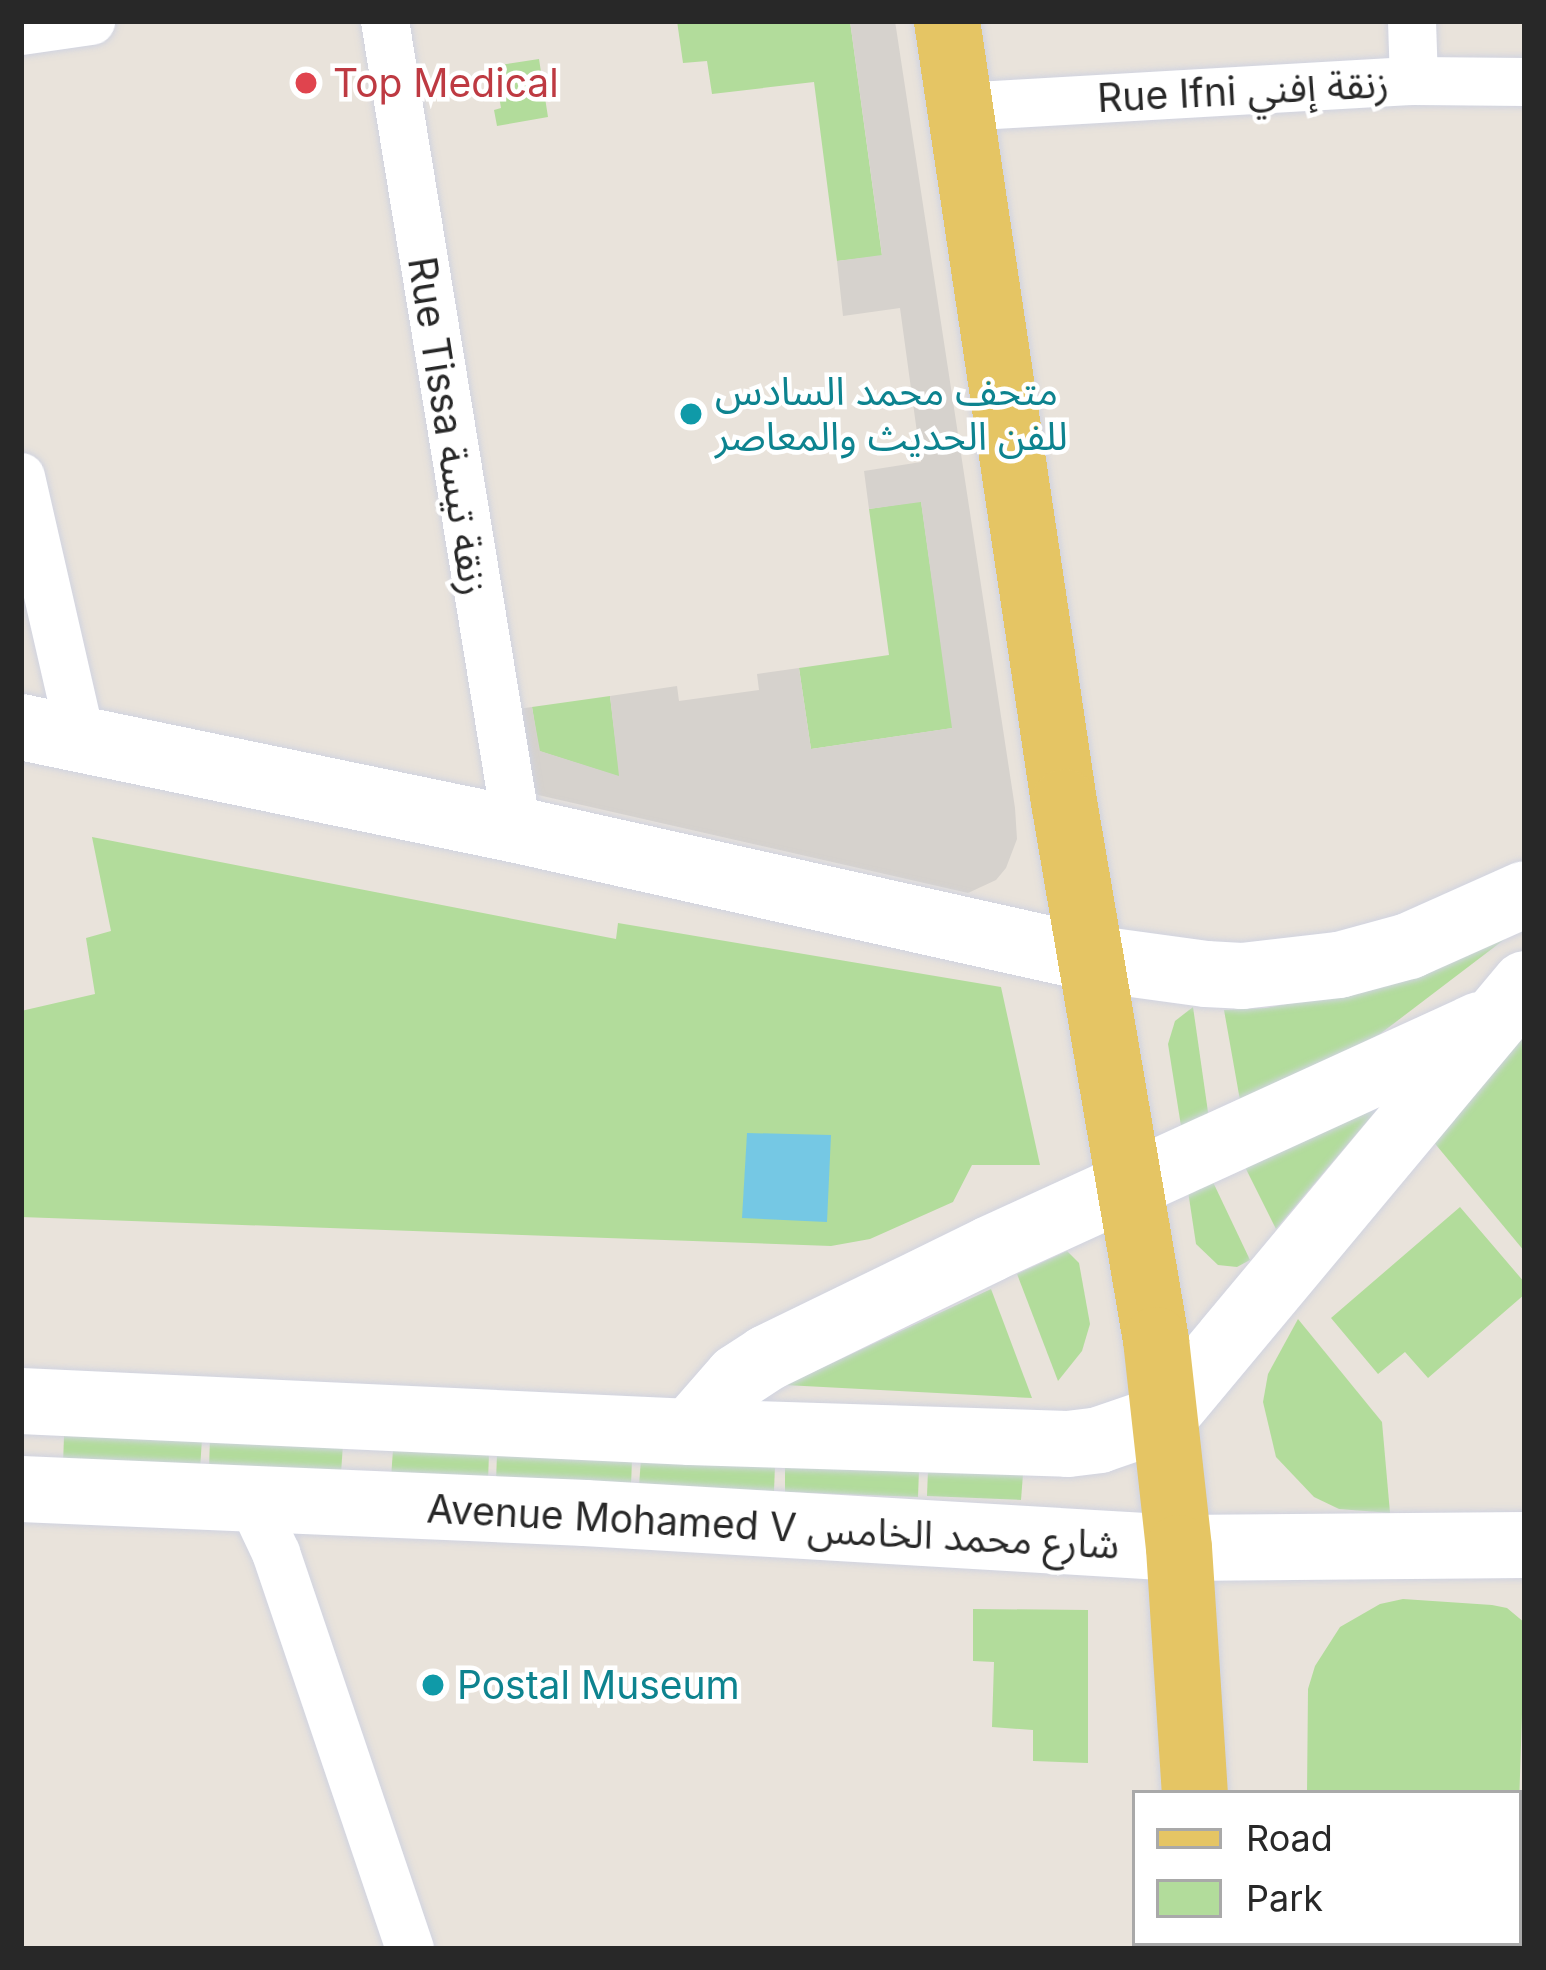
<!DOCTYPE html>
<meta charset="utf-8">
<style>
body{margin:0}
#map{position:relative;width:1546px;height:1970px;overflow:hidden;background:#e9e3db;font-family:Inter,"Noto Sans Arabic",sans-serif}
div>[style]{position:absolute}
.green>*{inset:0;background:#b2dc9b}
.plaza>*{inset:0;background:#d6d2cd}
.water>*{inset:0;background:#75c8e4}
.roads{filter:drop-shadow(0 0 3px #d0d3e0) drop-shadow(0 0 3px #d0d3e0)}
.minor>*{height:48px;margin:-24px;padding:0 24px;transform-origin:24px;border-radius:24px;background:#fff}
.secondary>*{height:66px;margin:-33px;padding:0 33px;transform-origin:33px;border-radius:33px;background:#fff}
.primary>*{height:66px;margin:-33px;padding:0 33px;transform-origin:33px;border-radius:33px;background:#e5c564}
.dots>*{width:33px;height:33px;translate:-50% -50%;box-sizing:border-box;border:6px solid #fff;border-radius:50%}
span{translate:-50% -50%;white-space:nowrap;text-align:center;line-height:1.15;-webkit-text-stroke:9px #fff;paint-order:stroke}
.health-label{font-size:39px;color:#be3a42}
.left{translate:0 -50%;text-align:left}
.street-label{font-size:39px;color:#282828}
.culture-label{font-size:39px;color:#0d838f}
.frame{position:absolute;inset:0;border:24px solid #282828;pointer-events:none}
.legend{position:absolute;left:1132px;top:1790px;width:390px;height:156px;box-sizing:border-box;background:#fff;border:3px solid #a9a9a9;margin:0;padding:15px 21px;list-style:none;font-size:36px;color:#282828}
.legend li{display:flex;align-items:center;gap:24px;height:60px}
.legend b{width:60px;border:3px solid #a9a9a9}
</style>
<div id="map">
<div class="green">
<div style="clip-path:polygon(677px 21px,850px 21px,882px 256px,837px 261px,814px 82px,712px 94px,707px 61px,683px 63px)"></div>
<div style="clip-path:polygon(539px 59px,548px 117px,497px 126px,494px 110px,501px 108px,494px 66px)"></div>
<div style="clip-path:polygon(921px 501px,953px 728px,811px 749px,799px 668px,889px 655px,869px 509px)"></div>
<div style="clip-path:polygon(610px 696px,620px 777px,539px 751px,532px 707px)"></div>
<div style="clip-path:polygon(92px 837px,616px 939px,618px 923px,1001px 987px,1040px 1165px,972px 1165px,953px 1202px,870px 1239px,831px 1246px,21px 1217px,21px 1011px,95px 994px,86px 938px,111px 931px)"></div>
<div style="clip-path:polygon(1518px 929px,1380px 1034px,1241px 1106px,1224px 1010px,1266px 1008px,1348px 992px)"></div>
<div style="clip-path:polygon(1193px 1007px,1209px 1119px,1181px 1126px,1168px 1044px,1175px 1021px)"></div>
<div style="clip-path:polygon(1525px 1012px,1525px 1252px,1427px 1134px)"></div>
<div style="clip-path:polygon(1396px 1087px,1276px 1229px,1244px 1165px)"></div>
<div style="clip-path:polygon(1212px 1180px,1250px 1260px,1237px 1267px,1218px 1265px,1196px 1244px,1188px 1191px)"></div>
<div style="clip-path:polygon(1460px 1207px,1525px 1283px,1525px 1294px,1428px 1378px,1405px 1352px,1378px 1374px,1331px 1318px)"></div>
<div style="clip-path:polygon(1067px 1251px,1079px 1263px,1090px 1324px,1082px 1351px,1058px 1381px,1017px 1274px)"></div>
<div style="clip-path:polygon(991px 1289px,1032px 1398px,785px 1385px)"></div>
<div style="clip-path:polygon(1298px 1319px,1382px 1422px,1390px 1513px,1339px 1509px,1314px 1497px,1276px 1457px,1263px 1402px,1268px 1374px)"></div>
<div style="clip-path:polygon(64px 1436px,202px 1439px,200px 1469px,63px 1465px)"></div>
<div style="clip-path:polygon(210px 1437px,343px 1443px,341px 1474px,209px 1469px)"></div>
<div style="clip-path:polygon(393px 1450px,489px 1453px,488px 1481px,391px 1478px)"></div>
<div style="clip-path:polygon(497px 1454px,632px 1459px,631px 1486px,496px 1482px)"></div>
<div style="clip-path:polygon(641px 1459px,775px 1465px,774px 1491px,639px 1486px)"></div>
<div style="clip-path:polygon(785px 1465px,919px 1470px,918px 1497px,785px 1492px)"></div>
<div style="clip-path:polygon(928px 1470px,1023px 1474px,1021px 1500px,927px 1496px)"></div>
<div style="clip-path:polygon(1403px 1599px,1492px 1605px,1507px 1608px,1525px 1623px,1519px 1806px,1519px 1793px,1307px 1793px,1308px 1689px,1315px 1666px,1340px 1627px,1380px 1604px)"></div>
<div style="clip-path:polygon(973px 1609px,1088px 1610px,1088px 1763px,1033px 1761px,1033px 1730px,992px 1727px,994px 1662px,973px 1661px)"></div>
</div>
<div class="plaza">
<div style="clip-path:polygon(850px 21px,895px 21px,1015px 808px,1017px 839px,1006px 868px,996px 880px,968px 893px,538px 795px,511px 766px,503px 711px,532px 707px,540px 751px,619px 776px,610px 696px,677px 686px,679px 701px,759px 690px,757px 674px,799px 668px,811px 749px,952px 728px,921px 502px,869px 509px,864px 471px,921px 462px,900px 308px,843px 316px,837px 261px,882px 255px)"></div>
</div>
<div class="water">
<div style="clip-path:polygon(747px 1133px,831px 1135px,827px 1222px,742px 1218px)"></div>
</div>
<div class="roads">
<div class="minor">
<div style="left:385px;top:21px;width:820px;rotate:80.73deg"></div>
<div style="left:1412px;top:21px;width:60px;rotate:88.1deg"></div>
<div style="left:21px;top:31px;width:71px;rotate:-8.1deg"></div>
<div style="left:960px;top:107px;width:455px;rotate:-3.3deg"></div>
<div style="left:1414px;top:81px;width:111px;rotate:0.5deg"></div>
<div style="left:21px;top:477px;width:270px;rotate:77.1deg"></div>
<div style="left:251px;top:1500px;width:59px;rotate:64.7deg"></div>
<div style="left:276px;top:1553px;width:418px;rotate:71.3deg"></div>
</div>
<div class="secondary">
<div style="left:21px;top:727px;width:507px;rotate:11.73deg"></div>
<div style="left:517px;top:830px;width:586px;rotate:12.61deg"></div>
<div style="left:1089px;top:958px;width:118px;rotate:7.8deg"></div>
<div style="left:1206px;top:974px;width:36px;rotate:3deg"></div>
<div style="left:1242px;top:976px;width:98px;rotate:-6.5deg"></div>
<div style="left:1339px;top:965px;width:73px;rotate:-15.2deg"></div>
<div style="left:1409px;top:946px;width:127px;rotate:-24.1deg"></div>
<div style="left:21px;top:1401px;width:670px;rotate:2.65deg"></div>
<div style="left:690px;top:1432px;width:378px;rotate:1.8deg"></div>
<div style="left:1068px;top:1444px;width:31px;rotate:-7deg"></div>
<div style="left:1099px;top:1440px;width:68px;rotate:-19deg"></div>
<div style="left:1163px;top:1418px;width:565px;rotate:-50.17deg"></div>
<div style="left:690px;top:1432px;width:73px;rotate:-48.9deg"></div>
<div style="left:738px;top:1377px;width:35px;rotate:-33deg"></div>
<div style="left:767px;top:1358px;width:248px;rotate:-26deg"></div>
<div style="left:990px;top:1249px;width:539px;rotate:-24.57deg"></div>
<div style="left:21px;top:1489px;width:565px;rotate:2.44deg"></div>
<div style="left:585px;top:1513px;width:595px;rotate:3.37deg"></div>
<div style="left:1179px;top:1548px;width:346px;rotate:-0.5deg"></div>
</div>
<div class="primary">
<div style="left:947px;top:21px;width:790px;rotate:81.48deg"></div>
<div style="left:1064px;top:802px;width:546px;rotate:80.3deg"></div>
<div style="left:1156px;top:1340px;width:209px;rotate:83.7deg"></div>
<div style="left:1179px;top:1548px;width:246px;rotate:86.3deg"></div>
<div style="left:1199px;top:1943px;width:6px;rotate:90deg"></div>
</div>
</div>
<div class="dots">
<div style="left:306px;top:83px;background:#e0444e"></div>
<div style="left:691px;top:414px;background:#0f9aa8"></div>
<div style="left:433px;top:1685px;background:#0f9aa8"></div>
</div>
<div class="health-label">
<span class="left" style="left:333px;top:83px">Top Medical</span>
</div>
<div class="street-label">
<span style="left:1243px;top:91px;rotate:-3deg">Rue Ifni زنقة إفني</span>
<span style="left:448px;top:426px;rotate:81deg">Rue Tissa زنقة تيسة</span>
<span style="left:773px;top:1527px;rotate:3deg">Avenue Mohamed V شارع محمد الخامس</span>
</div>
<div class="culture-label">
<span class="left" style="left:715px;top:414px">متحف محمد السادس<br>للفن الحديث والمعاصر</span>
<span class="left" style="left:457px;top:1685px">Postal Museum</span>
</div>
<div class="frame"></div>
<ul class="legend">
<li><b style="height:15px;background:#e5c564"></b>Road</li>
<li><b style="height:33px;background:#b2dc9b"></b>Park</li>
</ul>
</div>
